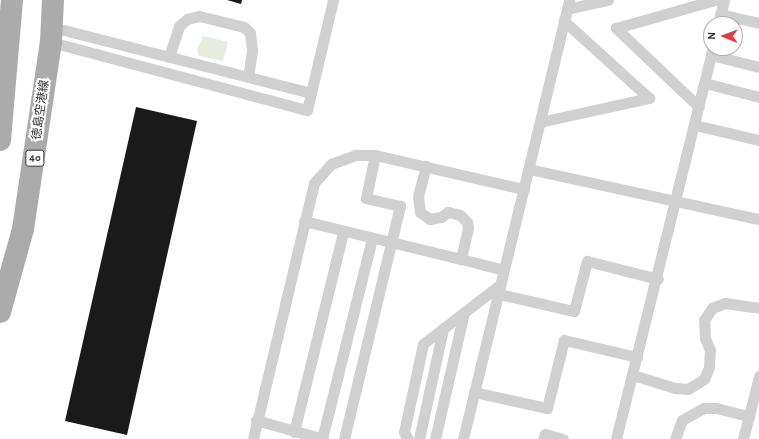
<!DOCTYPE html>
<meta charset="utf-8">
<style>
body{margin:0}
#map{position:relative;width:759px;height:439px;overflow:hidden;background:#fff;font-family:"Alegreya Sans","Noto Sans JP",sans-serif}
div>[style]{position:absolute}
.green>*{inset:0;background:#e6ecdf}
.building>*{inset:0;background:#1a1a1a}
.lane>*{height:11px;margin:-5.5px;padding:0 5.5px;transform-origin:5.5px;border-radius:5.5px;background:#d0d0d0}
.primary>*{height:22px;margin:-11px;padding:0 11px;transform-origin:11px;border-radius:11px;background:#ababab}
span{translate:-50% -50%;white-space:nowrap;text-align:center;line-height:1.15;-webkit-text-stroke:4px #fff;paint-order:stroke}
.shield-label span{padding:1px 3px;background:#fff;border:1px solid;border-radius:3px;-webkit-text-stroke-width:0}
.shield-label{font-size:11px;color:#333;font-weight:700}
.street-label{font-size:12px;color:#333}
.north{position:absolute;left:703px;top:16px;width:40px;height:40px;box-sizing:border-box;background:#fff;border:1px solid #adadad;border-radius:50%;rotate:271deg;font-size:11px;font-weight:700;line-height:16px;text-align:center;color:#333}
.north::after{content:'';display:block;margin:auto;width:14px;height:18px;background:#e63946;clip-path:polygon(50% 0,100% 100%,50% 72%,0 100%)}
</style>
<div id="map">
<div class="green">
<div style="clip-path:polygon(203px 36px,228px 42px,223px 61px,199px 56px,197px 50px)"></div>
</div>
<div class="building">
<div style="clip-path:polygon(227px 0,242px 0,241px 4px)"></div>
<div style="clip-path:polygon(136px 107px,197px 121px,127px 435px,65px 421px)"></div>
</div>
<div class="lane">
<div style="left:567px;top:9px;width:42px;rotate:-12.4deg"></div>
<div style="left:720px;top:14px;width:40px;rotate:13deg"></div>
<div style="left:718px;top:24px;width:25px;rotate:-76deg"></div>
<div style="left:52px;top:27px;width:267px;rotate:14.3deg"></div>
<div style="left:51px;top:42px;width:265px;rotate:14.9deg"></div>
<div style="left:307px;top:110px;width:113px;rotate:-76.7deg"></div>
<div style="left:711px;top:55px;width:49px;rotate:14deg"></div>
<div style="left:169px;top:57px;width:33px;rotate:-72deg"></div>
<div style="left:179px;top:26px;width:11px;rotate:-41deg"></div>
<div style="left:187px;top:19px;width:12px;rotate:-14deg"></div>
<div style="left:199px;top:16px;width:46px;rotate:13.7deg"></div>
<div style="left:244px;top:27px;width:8px;rotate:45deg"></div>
<div style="left:250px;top:33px;width:17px;rotate:83deg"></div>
<div style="left:252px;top:50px;width:27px;rotate:98deg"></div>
<div style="left:705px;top:83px;width:56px;rotate:14.5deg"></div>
<div style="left:699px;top:107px;width:115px;rotate:-136.4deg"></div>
<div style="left:616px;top:28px;width:103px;rotate:-15.8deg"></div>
<div style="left:540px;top:122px;width:112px;rotate:-12.4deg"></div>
<div style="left:649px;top:98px;width:115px;rotate:-137.8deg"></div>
<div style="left:695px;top:125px;width:66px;rotate:13.2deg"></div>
<div style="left:426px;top:166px;width:31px;rotate:105deg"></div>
<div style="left:418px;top:196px;width:16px;rotate:83deg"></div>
<div style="left:420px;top:212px;width:12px;rotate:35deg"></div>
<div style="left:430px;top:219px;width:11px;rotate:-10deg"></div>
<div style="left:441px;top:217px;width:9px;rotate:-36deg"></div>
<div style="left:448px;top:212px;width:12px;rotate:14deg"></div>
<div style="left:460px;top:215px;width:10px;rotate:45deg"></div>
<div style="left:467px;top:222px;width:6px;rotate:81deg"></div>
<div style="left:468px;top:228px;width:32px;rotate:103deg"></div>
<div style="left:461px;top:259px;width:44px;rotate:14.3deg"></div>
<div style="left:529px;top:169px;width:235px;rotate:12.3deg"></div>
<div style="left:304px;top:221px;width:162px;rotate:13.6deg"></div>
<div style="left:499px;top:294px;width:77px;rotate:12.8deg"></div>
<div style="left:574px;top:311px;width:52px;rotate:-75.4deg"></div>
<div style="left:587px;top:261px;width:73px;rotate:14.2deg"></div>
<div style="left:633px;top:375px;width:44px;rotate:17.2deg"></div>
<div style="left:675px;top:388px;width:13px;rotate:4deg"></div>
<div style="left:688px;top:389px;width:19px;rotate:-32deg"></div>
<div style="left:704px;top:379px;width:13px;rotate:-67deg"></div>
<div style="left:709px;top:367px;width:17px;rotate:-87deg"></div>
<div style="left:710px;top:350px;width:13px;rotate:-113deg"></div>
<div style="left:705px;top:338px;width:18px;rotate:-93deg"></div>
<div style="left:704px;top:320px;width:14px;rotate:-56deg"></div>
<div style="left:712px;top:308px;width:14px;rotate:-21deg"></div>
<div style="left:725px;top:303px;width:34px;rotate:8deg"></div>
<div style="left:474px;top:392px;width:75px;rotate:12.4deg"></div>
<div style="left:547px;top:408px;width:70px;rotate:-76deg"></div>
<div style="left:564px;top:340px;width:75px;rotate:13.1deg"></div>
<div style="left:256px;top:420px;width:70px;rotate:15.8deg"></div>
<div style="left:294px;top:432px;width:206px;rotate:-76.2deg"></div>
<div style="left:253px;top:439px;width:263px;rotate:-76.6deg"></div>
<div style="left:314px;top:183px;width:25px;rotate:-48deg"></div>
<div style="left:331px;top:164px;width:27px;rotate:-20deg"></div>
<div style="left:356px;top:155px;width:19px"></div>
<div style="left:375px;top:155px;width:153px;rotate:12.9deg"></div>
<div style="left:322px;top:439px;width:207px;rotate:-76deg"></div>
<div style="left:344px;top:439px;width:240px;rotate:-76.5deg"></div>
<div style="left:400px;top:206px;width:35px;rotate:-167deg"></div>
<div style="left:366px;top:198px;width:44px;rotate:-78.2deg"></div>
<div style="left:408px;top:439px;width:8px;rotate:-120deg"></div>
<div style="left:404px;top:432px;width:90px;rotate:-77.8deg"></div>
<div style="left:423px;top:344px;width:98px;rotate:-37.6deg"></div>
<div style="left:419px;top:439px;width:113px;rotate:-77.7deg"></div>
<div style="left:435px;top:439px;width:130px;rotate:-77.1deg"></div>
<div style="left:463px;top:439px;width:452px;rotate:-76.4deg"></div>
<div style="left:543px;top:439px;width:5px;rotate:-68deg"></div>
<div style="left:545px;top:434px;width:19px;rotate:16deg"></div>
<div style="left:616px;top:439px;width:403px;rotate:-76.1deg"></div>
<div style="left:675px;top:439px;width:20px;rotate:-70deg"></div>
<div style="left:682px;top:420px;width:25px;rotate:-29deg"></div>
<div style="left:704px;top:408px;width:12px"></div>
<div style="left:716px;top:408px;width:34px;rotate:14deg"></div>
<div style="left:743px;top:439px;width:65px;rotate:-75.7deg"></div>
</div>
<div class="primary">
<div style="left:0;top:140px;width:141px;rotate:-85.1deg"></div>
<div style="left:0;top:312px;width:86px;rotate:-74.5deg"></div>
<div style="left:23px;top:229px;width:189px;rotate:-81.5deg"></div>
<div style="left:51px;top:42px;width:42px;rotate:-87.3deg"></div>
</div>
<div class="shield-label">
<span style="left:35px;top:158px">40</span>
</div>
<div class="street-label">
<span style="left:41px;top:110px;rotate:-82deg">徳島空港線</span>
</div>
<div class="north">N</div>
</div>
